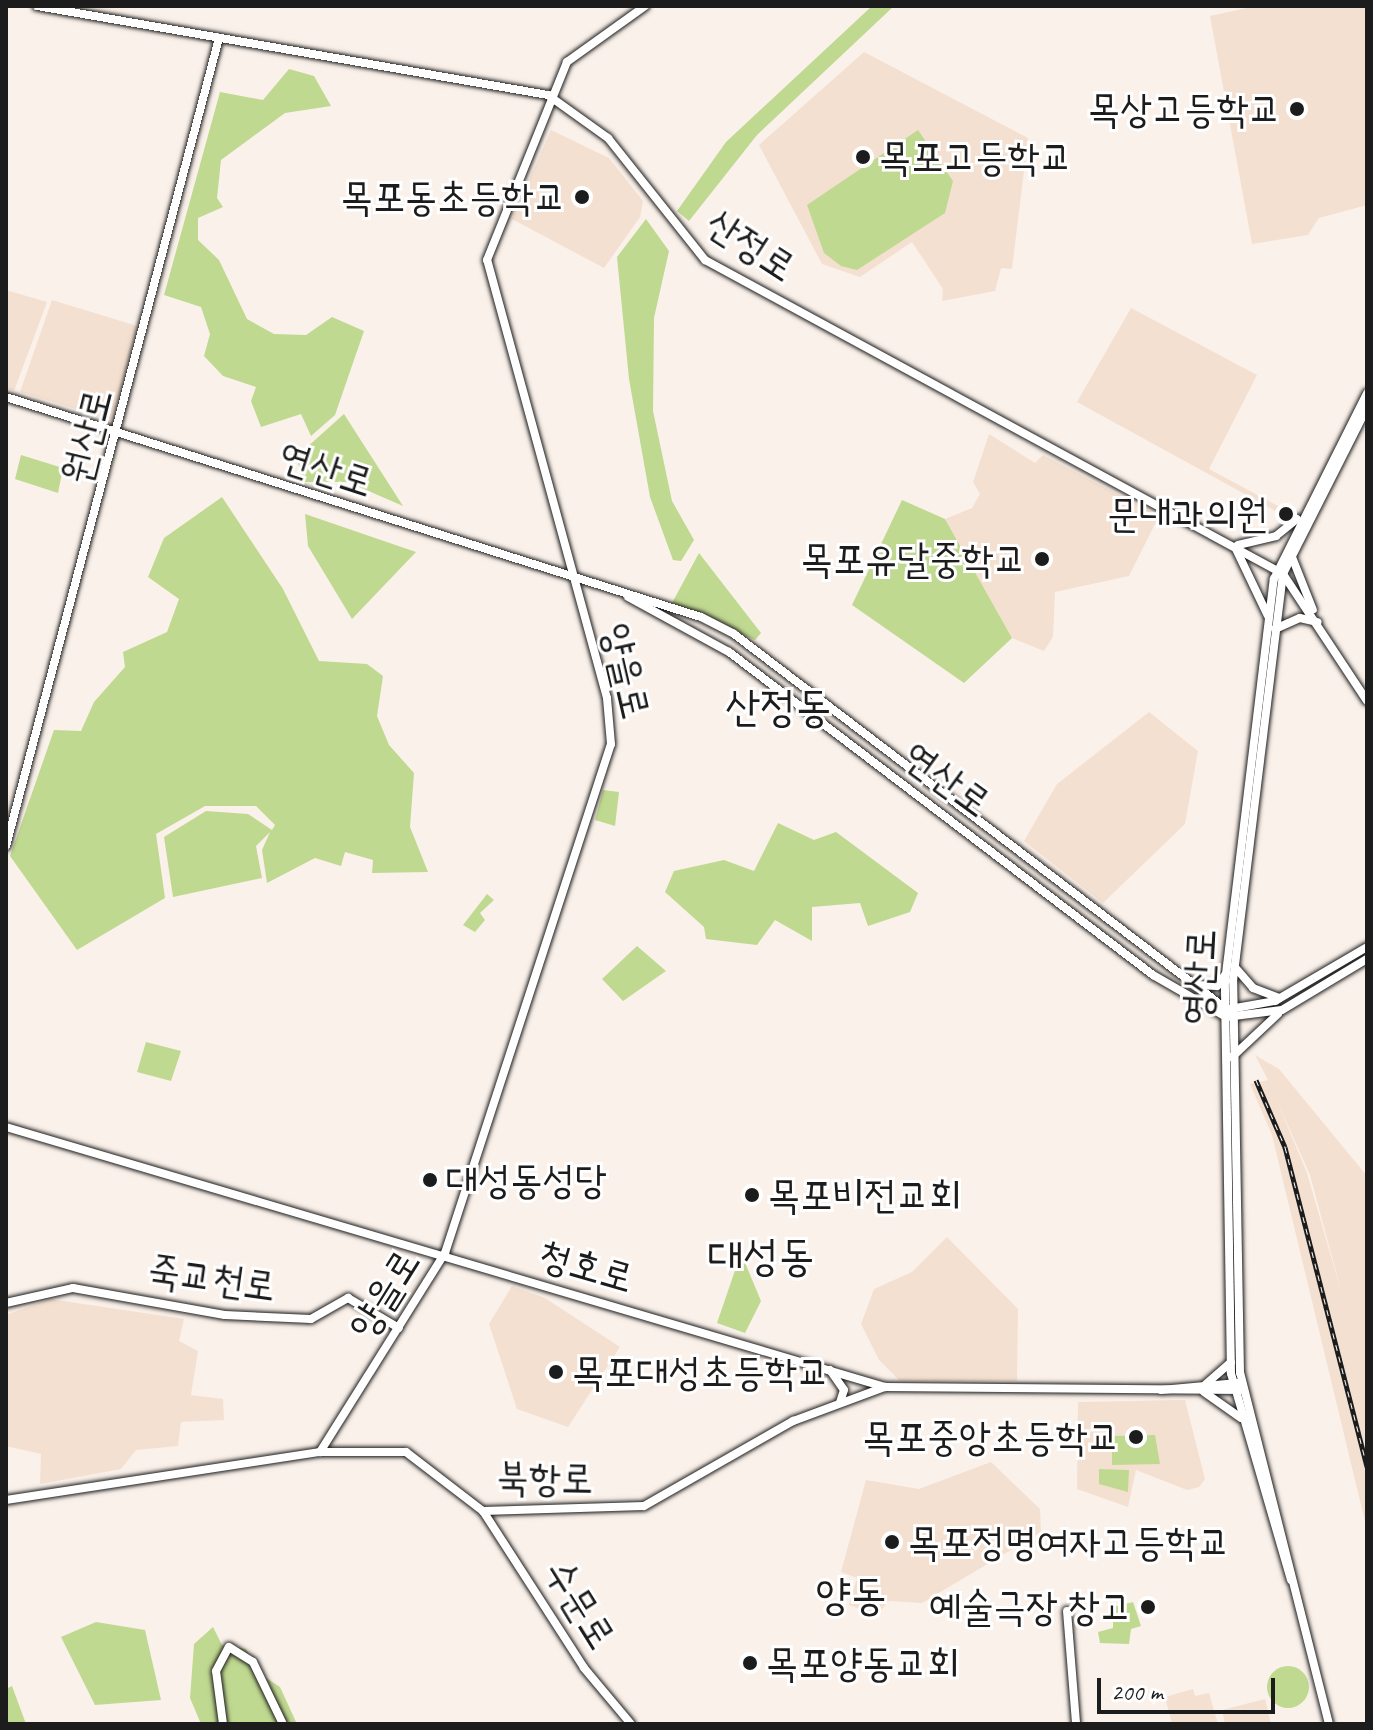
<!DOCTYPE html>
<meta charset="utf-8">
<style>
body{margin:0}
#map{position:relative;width:1373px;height:1730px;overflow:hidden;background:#faf1ea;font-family:Caveat,"Poor Story",sans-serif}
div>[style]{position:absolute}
.built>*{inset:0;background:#f4e0d0}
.green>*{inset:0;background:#c0d990}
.round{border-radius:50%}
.roads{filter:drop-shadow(0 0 2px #1c1c1c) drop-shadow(0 0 2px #1c1c1c)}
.minor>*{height:8px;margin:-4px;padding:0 4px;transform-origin:4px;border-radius:4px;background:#fff}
.rail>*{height:5px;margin-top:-2.5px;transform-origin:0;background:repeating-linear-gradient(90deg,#fff 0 6px,#1c1c1c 0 12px);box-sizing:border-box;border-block:2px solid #1c1c1c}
.dots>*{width:22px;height:22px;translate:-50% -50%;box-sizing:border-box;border:4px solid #fff;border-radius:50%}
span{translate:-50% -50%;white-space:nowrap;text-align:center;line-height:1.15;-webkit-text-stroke:6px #fff;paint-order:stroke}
.poi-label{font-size:40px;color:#1c1c1c}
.right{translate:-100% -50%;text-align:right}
.left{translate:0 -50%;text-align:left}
.street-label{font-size:40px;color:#1c1c1c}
.quarter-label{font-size:44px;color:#1c1c1c}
.frame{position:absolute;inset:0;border:8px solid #1c1c1c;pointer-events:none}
.scale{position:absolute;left:1097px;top:1678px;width:178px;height:36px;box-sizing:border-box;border:4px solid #1c1c1c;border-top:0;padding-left:10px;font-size:24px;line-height:28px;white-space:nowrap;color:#1c1c1c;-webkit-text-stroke:6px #fff;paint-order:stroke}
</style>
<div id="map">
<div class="built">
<div style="clip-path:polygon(1256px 6px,1367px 6px,1367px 205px,1319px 218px,1308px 235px,1252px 244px,1210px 16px)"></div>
<div style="clip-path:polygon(864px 52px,1028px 138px,1012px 269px,1001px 268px,995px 291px,942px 301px,943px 289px,912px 242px,860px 277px,822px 264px,759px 145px)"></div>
<div style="clip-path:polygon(551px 130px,609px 158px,643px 201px,640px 217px,604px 268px,512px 219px)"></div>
<div style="clip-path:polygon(6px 290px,47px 302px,14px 391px,6px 389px)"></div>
<div style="clip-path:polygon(52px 300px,137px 326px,112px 420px,20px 392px)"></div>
<div style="clip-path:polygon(1131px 308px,1257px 375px,1209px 469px,1293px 514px,1290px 519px,1077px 402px)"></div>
<div style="clip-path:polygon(989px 434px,1035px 463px,1043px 455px,1159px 516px,1129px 576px,1055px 592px,1053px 637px,1044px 651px,1012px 638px,945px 519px,972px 508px,980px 494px,973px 482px)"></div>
<div style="clip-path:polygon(1149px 712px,1198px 751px,1185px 824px,1103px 903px,1024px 841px,1057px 784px)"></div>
<div style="clip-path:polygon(evenodd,1255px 1055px,1279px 1069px,1367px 1176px,1367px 1530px,1272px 1135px,1250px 1084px,1268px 1080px,1255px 1055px,1277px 1101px,1310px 1175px,1343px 1298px,1307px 1173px,1277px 1101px)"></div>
<div style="clip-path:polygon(947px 1237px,1018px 1309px,1017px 1381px,900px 1381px,879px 1360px,861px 1324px,874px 1289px,912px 1272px)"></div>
<div style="clip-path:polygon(512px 1286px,545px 1298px,620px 1347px,568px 1427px,517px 1409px,489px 1324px)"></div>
<div style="clip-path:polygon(50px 1299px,184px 1319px,179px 1341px,198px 1351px,191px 1395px,223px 1399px,224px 1420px,181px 1422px,178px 1446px,136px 1450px,121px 1469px,40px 1484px,41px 1454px,6px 1446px,6px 1315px)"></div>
<div style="clip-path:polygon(1185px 1400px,1205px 1479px,1199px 1487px,1187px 1490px,1136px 1470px,1128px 1507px,1077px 1489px,1078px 1402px)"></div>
<div style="clip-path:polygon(991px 1462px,1040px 1509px,1041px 1532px,922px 1603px,889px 1601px,877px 1615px,849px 1605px,857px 1578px,841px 1572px,866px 1480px,919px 1489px)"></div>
<div style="clip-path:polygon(1193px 1689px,1195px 1696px,1209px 1693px,1218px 1724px,1172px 1724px,1165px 1697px)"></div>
<div style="clip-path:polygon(1265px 1699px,1271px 1724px,1225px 1724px,1222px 1710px)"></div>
</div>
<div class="green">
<div style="clip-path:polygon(872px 6px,894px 6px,757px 135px,689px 221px,677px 211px,726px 142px)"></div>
<div style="clip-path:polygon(289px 69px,314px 76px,331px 106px,285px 113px,221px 160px,217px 198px,223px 207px,198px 218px,198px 240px,219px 260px,247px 319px,274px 334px,306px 335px,332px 317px,364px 331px,335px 415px,311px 436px,301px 414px,261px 427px,251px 401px,256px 387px,223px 376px,204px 356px,210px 334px,201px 307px,164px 295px,220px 92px,263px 100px)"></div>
<div style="clip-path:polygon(918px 130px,953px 181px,945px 213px,857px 270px,841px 266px,824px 253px,807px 205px)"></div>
<div style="clip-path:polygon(646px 219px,669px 251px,654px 318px,653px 411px,672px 501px,694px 540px,681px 561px,673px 560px,650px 497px,629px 379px,617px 257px)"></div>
<div style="clip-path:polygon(344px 414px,403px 506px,348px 482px,304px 482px,296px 457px)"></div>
<div style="clip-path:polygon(21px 455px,63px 468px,58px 493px,15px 479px)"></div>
<div style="clip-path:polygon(222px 497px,283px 589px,319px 661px,367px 664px,383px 676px,377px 716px,389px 745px,414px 773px,410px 827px,428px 872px,372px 873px,373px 860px,345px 852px,341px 866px,315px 858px,267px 883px,262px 850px,270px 832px,256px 846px,262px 878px,173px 897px,164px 837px,206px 811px,248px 814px,272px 830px,275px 825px,256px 806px,205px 806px,156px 834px,165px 898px,77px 950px,10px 856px,54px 730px,81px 731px,94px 702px,125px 667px,123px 652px,167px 632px,179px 599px,148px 577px,164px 538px)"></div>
<div style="clip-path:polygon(902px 500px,945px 519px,1012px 638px,964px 683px,852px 605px)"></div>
<div style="clip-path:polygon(305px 514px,416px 552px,352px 619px,308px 546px)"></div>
<div style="clip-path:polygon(699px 553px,761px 633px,755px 640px,672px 603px)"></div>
<div style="clip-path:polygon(603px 790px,619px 792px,615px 826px,595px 820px)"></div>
<div style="clip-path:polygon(778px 823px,814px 840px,836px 832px,918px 893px,910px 912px,868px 926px,860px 903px,812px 907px,812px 941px,775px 920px,757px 945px,706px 939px,704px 927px,665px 892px,674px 871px,724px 860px,754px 871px)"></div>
<div style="clip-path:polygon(487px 894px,494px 900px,480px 913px,485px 920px,475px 932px,463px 925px)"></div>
<div style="clip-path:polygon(637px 946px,666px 971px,623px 1001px,602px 979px)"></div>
<div style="clip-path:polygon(146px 1042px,181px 1051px,171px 1081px,137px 1072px)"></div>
<div style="clip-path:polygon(741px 1253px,761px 1301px,745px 1333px,717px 1323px)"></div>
<div style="clip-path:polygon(1155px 1435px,1160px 1464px,1112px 1465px,1112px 1436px)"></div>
<div style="clip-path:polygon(1099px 1469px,1129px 1470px,1128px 1492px,1099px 1484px)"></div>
<div style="clip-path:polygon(1133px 1602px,1141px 1626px,1131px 1629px,1129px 1644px,1100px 1643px,1098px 1632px,1113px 1628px,1113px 1607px)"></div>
<div style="clip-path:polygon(96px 1622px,145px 1630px,161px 1700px,95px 1705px,61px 1637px)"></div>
<div style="clip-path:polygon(213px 1627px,222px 1645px,246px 1649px,260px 1674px,280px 1687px,297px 1724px,201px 1724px,190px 1698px,194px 1644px)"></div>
<div class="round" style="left:1267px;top:1666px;width:42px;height:42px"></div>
<div style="clip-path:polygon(12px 1686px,26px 1724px,6px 1724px,6px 1689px)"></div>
</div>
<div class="roads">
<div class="minor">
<div style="left:37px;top:6px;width:519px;rotate:9.88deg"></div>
<div style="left:548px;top:95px;width:74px;rotate:35.6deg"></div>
<div style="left:608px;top:138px;width:156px;rotate:51.5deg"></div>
<div style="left:705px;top:260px;width:658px;rotate:28.51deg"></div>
<div style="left:1283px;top:574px;width:152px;rotate:56.5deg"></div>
<div style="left:6px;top:397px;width:729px;rotate:17.57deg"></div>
<div style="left:701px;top:617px;width:37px;rotate:27deg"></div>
<div style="left:734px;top:634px;width:617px;rotate:37.3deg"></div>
<div style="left:1238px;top:545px;width:39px;rotate:-13deg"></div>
<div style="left:1276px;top:536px;width:27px;rotate:-39deg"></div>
<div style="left:1236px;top:549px;width:74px;rotate:64.5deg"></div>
<div style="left:1290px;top:552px;width:62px;rotate:68.4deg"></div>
<div style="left:628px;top:597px;width:115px;rotate:28.6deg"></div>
<div style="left:729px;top:652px;width:533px;rotate:37.3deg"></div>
<div style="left:1153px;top:975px;width:84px;rotate:29.9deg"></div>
<div style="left:1226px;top:1017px;width:56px;rotate:-7.1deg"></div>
<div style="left:1282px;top:1010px;width:99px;rotate:-31deg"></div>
<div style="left:1275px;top:629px;width:27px;rotate:-24deg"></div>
<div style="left:1300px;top:618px;width:18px;rotate:13deg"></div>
<div style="left:6px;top:846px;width:836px;rotate:-75.23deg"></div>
<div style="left:1234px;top:966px;width:29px;rotate:49deg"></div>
<div style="left:1253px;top:988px;width:28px;rotate:21deg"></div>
<div style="left:1197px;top:985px;width:20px;rotate:3deg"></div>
<div style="left:1217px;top:986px;width:14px;rotate:-54deg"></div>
<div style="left:1230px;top:1009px;width:46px;rotate:-10.1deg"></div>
<div style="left:1275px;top:1001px;width:107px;rotate:-30.4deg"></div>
<div style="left:1232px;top:1057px;width:63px;rotate:-43.1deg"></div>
<div style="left:6px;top:1127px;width:917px;rotate:16.48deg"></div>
<div style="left:885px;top:1387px;width:357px;rotate:0.5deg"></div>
<div style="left:6px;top:1303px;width:69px;rotate:-12.6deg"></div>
<div style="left:73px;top:1288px;width:154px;rotate:10.1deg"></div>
<div style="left:225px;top:1315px;width:86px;rotate:2.7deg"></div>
<div style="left:311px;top:1319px;width:43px;rotate:-29.6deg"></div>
<div style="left:348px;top:1298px;width:59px;rotate:30.5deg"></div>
<div style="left:830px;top:1370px;width:24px;rotate:55deg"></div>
<div style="left:844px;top:1390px;width:13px;rotate:108deg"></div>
<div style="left:1206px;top:1384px;width:33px;rotate:-41deg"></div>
<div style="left:1161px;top:1390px;width:77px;rotate:-5.2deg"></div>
<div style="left:1204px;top:1392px;width:45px;rotate:35.1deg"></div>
<div style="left:320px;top:1452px;width:235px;rotate:-57.9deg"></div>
<div style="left:445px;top:1253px;width:535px;rotate:-71.94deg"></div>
<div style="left:611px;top:744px;width:46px;rotate:-95deg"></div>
<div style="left:607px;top:698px;width:454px;rotate:-105.3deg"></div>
<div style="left:487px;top:260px;width:214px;rotate:-68deg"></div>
<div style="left:567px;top:62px;width:96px;rotate:-35.7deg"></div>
<div style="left:6px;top:1500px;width:318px;rotate:-8.7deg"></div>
<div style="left:320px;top:1452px;width:86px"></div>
<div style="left:406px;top:1452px;width:97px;rotate:37.5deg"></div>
<div style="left:483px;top:1511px;width:187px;rotate:57.2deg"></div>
<div style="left:584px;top:1668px;width:73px;rotate:50deg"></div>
<div style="left:483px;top:1511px;width:161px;rotate:-1.8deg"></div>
<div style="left:644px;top:1506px;width:172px;rotate:-29.7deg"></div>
<div style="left:793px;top:1421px;width:98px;rotate:-20.3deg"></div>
<div style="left:1291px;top:1580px;width:216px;rotate:-106.2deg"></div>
<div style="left:1231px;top:1373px;width:391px;rotate:-90.9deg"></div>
<div style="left:1225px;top:982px;width:406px;rotate:-83.1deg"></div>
<div style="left:1274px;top:579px;width:208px;rotate:-63.4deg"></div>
<div style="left:1067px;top:1611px;width:113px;rotate:85.4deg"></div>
<div style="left:223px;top:1724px;width:53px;rotate:-97.5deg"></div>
<div style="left:216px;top:1671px;width:27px;rotate:-62deg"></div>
<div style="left:229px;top:1647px;width:28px;rotate:32deg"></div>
<div style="left:253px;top:1662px;width:69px;rotate:64.2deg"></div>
<div style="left:1329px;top:1724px;width:362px;rotate:-104.2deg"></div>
<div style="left:1240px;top:1373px;width:392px;rotate:-91deg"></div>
<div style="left:1233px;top:981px;width:410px;rotate:-83deg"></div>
<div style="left:1283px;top:574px;width:186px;rotate:-63.2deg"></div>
</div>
</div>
<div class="rail">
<div style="left:1256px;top:1080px;width:73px;rotate:66.6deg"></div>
<div style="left:1285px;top:1147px;width:330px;rotate:75.6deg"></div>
</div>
<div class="dots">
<div style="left:1297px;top:109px;background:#1c1c1c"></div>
<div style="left:863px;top:157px;background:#1c1c1c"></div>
<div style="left:582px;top:197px;background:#1c1c1c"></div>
<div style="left:1286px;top:514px;background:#1c1c1c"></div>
<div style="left:1042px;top:559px;background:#1c1c1c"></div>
<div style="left:430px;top:1180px;background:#1c1c1c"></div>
<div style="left:752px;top:1195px;background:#1c1c1c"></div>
<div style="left:556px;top:1372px;background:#1c1c1c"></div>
<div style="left:1136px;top:1437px;background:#1c1c1c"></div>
<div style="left:892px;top:1542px;background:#1c1c1c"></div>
<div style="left:1148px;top:1607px;background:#1c1c1c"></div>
<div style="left:750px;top:1663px;background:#1c1c1c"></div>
</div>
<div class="poi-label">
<span class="right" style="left:1281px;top:109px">목상고등학교</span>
<span class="left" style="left:879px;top:157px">목포고등학교</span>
<span class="right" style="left:566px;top:197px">목포동초등학교</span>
<span class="right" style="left:1268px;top:514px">문내과의원</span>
<span class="right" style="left:1026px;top:559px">목포유달중학교</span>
<span class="left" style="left:446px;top:1180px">대성동성당</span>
<span class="left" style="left:768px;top:1195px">목포비전교회</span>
<span class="left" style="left:572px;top:1372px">목포대성초등학교</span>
<span class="right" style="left:1120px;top:1437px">목포중앙초등학교</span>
<span class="left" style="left:908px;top:1542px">목포정명여자고등학교</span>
<span class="right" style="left:1132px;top:1607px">예술극장 창고</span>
<span class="left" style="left:766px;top:1663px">목포양동교회</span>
</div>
<div class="street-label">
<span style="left:751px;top:245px;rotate:33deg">산정로</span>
<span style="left:87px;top:436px;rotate:-76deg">원산로</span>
<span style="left:326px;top:469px;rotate:18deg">연산로</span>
<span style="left:626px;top:671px;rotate:77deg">양을로</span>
<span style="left:947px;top:779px;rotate:36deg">연산로</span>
<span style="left:1199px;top:977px;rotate:-87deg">영산로</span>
<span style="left:586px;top:1266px;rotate:16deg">청호로</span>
<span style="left:212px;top:1278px;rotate:8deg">죽교천로</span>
<span style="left:384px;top:1294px;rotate:-58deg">양을로</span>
<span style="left:545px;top:1478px;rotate:1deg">북항로</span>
<span style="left:580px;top:1604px;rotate:58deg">수문로</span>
</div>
<div class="quarter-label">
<span style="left:778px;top:707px">산정동</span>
<span style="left:761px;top:1256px">대성동</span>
<span style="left:851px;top:1595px">양동</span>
</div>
<div class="frame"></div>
<div class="scale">200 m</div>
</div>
